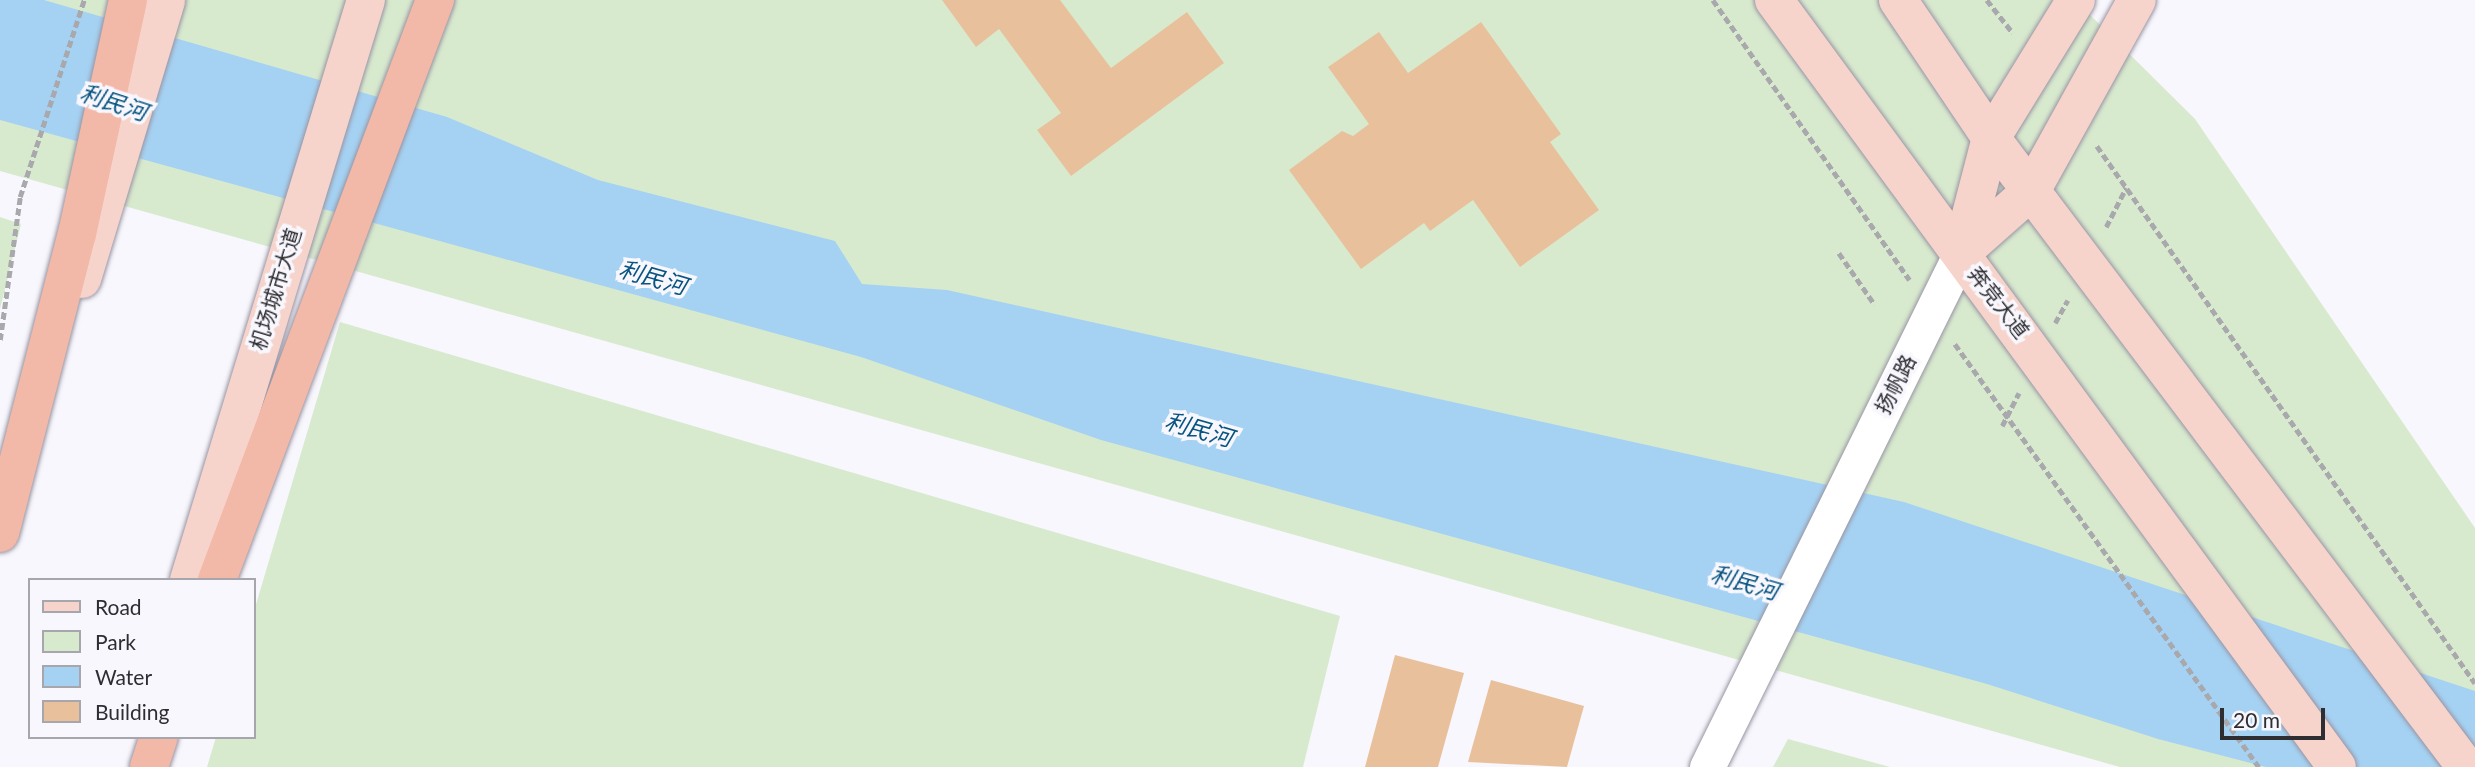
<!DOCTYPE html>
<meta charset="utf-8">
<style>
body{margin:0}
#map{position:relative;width:2475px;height:767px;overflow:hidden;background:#f8f7fd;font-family:Lato,"Noto Sans SC",sans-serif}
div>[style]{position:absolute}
.green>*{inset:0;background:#d8eace}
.water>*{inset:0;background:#a5d2f3}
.building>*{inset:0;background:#e8c19c}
.path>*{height:4.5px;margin-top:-2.25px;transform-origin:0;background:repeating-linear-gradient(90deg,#a8a8ad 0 7px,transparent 0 10.5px)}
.roads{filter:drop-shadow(0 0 2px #9895a4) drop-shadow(0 0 2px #9895a4)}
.minor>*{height:35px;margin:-17.5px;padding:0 17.5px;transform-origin:17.5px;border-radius:17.5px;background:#fff}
.major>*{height:38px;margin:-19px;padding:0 19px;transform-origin:19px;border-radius:19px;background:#f7d4cb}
.highway>*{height:38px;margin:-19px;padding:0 19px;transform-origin:19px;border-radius:19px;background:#f2b8a8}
span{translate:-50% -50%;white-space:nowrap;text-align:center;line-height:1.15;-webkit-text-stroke:7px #f8f7fd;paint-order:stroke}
.street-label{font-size:21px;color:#2d2d32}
.water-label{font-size:23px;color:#085580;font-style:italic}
.legend{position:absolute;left:28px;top:578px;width:228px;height:161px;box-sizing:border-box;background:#f8f7fd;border:2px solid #a7a6ac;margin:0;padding:9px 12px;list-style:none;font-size:21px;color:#2d2d32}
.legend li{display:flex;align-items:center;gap:14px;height:35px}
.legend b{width:35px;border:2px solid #a7a6ac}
.scale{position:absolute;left:2220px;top:708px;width:105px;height:32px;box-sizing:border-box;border:4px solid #2d2d32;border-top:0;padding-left:9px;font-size:21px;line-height:24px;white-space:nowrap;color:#2d2d32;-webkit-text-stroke:5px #f8f7fd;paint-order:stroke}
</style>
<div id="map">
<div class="green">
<div style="clip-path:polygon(0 0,2075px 0,2195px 119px,2475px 528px,2475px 767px,2120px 767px,0 171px)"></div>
<div style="clip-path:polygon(0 217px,21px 224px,0 309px)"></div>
<div style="clip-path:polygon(340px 322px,1340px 616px,1303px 767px,207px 767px,216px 737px,254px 737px,254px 611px)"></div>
<div style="clip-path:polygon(1788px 739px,1890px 767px,1773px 767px)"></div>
</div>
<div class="water">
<div style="clip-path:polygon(0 0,44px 0,447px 117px,598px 180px,835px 241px,862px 284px,947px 290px,1904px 502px,2475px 691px,2475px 767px,2266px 767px,2158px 739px,1987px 684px,1101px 440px,861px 357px,0 120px)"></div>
</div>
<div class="building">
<div style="clip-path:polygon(942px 0,1060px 0,1111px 68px,1187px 12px,1224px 63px,1071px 176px,1037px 130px,1061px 113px,999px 29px,976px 47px)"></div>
<div style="clip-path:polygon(1481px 22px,1561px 134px,1550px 142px,1599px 210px,1520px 267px,1473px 200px,1430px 231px,1424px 223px,1361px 269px,1289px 170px,1342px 131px,1353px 136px,1369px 124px,1328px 67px,1379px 32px,1408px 73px)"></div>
<div style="clip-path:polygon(1395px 655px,1464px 673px,1438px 767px,1365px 767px)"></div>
<div style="clip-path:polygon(1491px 680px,1584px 706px,1567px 767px,1468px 762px)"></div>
</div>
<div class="path">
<div style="left:1713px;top:0;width:342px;rotate:54.9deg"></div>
<div style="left:1987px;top:0;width:42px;rotate:51.8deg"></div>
<div style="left:2097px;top:146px;width:657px;rotate:54.86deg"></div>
<div style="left:2106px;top:227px;width:44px;rotate:-62.9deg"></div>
<div style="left:1839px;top:253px;width:63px;rotate:55.3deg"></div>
<div style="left:2055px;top:323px;width:26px;rotate:-61deg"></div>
<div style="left:0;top:340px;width:144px;rotate:-82deg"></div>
<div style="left:20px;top:197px;width:207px;rotate:-72deg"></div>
<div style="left:1955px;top:344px;width:521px;rotate:54.3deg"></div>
<div style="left:2002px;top:426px;width:37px;rotate:-63deg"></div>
</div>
<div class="roads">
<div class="minor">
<div style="left:1707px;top:767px;width:573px;rotate:-63.7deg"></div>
</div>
<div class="major">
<div style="left:1774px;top:0;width:951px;rotate:53.72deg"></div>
<div style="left:1898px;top:0;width:166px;rotate:56deg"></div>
<div style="left:1991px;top:138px;width:788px;rotate:52.94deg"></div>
<div style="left:1961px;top:253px;width:94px;rotate:-41.5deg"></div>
<div style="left:2031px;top:191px;width:218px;rotate:-61deg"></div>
<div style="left:1961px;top:253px;width:119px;rotate:-75.4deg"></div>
<div style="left:1991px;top:138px;width:162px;rotate:-58.4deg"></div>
<div style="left:82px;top:279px;width:291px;rotate:-73.2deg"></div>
<div style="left:189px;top:580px;width:606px;rotate:-73.03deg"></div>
</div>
<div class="highway">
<div style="left:0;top:533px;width:309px;rotate:-75.6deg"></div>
<div style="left:77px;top:234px;width:239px;rotate:-77.7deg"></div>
<div style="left:217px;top:580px;width:620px;rotate:-69.4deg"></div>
<div style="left:149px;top:767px;width:32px;rotate:-72deg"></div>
</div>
</div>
<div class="street-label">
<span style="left:275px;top:289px;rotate:-73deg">机场城市大道</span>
<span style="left:1999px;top:302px;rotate:52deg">奔竞大道</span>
<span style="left:1895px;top:384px;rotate:-63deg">扬帆路</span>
</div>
<div class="water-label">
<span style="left:114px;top:102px;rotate:18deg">利民河</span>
<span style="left:653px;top:277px;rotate:16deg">利民河</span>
<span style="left:1199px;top:429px;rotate:16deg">利民河</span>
<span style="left:1745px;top:582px;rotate:16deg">利民河</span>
</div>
<ul class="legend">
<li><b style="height:9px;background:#f7d4cb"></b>Road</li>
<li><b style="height:19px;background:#d8eace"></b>Park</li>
<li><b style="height:19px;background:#a5d2f3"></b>Water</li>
<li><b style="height:19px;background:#e8c19c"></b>Building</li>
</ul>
<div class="scale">20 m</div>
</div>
